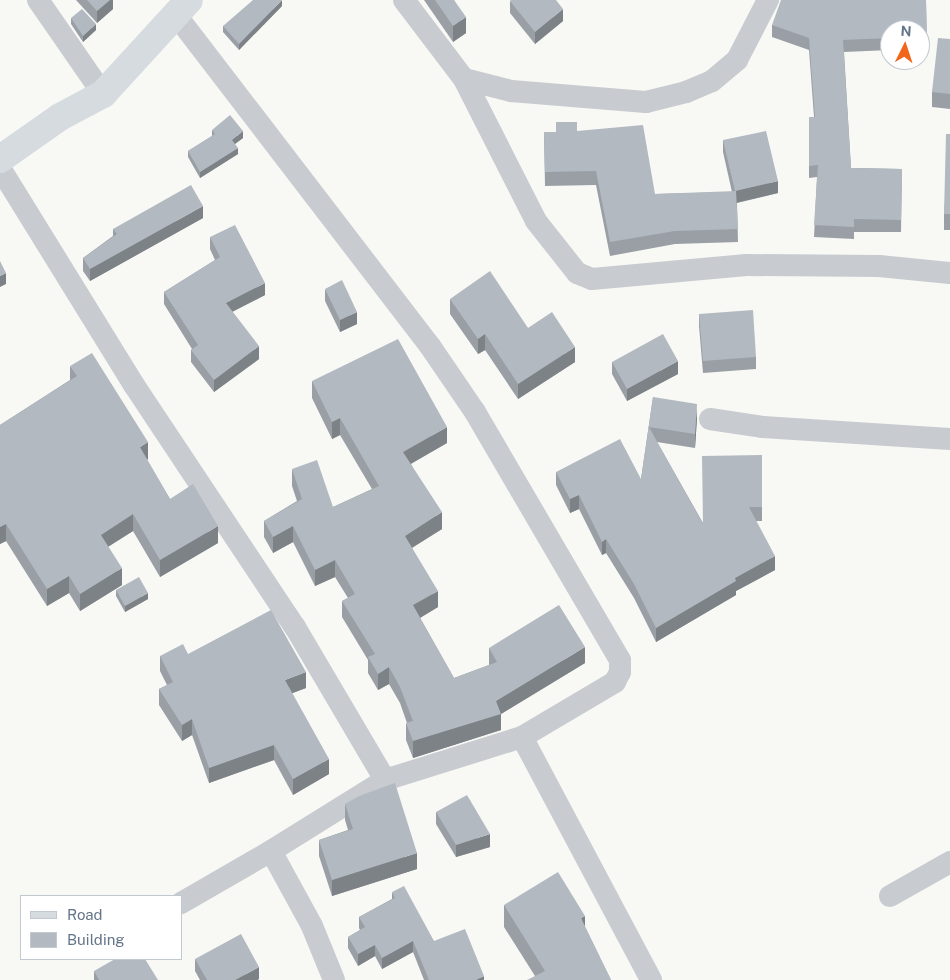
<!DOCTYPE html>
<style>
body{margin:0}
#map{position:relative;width:950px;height:980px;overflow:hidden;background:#f8f9f5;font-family:"Public Sans",sans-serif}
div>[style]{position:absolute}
.minor>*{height:22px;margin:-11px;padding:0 11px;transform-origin:11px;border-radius:11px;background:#c8cbcf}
.primary>*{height:28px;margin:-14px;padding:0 14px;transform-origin:14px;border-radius:14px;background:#d6dbe0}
.wall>*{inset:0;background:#999fa5}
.shaded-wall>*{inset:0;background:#7d8286}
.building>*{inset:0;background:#b2b9c0}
span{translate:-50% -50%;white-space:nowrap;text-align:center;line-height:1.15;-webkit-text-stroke:5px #fff;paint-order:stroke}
.legend{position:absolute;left:20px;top:895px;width:162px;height:65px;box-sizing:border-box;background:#fff;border:1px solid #c1c8d0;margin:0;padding:6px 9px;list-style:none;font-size:15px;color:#657589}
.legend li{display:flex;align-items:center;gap:10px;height:25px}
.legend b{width:25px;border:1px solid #c1c8d0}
.north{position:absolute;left:880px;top:20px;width:50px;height:50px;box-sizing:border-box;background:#fff;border:1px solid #c1c8d0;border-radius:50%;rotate:4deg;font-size:14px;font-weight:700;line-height:20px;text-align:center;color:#657589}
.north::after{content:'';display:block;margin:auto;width:18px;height:22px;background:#f2661c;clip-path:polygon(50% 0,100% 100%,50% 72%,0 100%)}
</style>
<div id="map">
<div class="minor">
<div style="left:38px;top:0;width:114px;rotate:55.3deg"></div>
<div style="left:404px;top:0;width:99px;rotate:52.8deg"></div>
<div style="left:464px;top:79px;width:159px;rotate:63.1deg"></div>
<div style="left:536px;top:221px;width:66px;rotate:51.7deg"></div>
<div style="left:577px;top:273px;width:16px;rotate:22deg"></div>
<div style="left:592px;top:279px;width:155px;rotate:-5.2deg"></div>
<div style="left:746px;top:265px;width:133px;rotate:0.4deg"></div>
<div style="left:879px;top:266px;width:71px;rotate:5.6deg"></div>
<div style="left:176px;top:15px;width:417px;rotate:52.5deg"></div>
<div style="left:430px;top:346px;width:80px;rotate:55.7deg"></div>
<div style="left:475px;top:412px;width:287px;rotate:59.7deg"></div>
<div style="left:620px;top:660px;width:12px;rotate:90deg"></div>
<div style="left:620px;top:672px;width:11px;rotate:117deg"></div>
<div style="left:615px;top:682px;width:108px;rotate:149.4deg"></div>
<div style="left:522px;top:737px;width:144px;rotate:162.6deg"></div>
<div style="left:385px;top:780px;width:134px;rotate:148.1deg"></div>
<div style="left:271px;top:851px;width:85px;rotate:61.3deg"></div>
<div style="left:312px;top:926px;width:58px;rotate:67.8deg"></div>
<div style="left:464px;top:79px;width:49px;rotate:14.3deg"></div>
<div style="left:511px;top:91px;width:135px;rotate:4.7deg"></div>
<div style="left:646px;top:102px;width:41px;rotate:-14deg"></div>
<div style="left:686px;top:92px;width:28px;rotate:-23deg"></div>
<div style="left:712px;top:81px;width:33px;rotate:-40deg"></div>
<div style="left:737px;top:60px;width:68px;rotate:-62.7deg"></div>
<div style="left:0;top:168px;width:255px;rotate:58.3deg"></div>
<div style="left:134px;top:385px;width:291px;rotate:56.4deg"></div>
<div style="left:295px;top:627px;width:178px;rotate:59.5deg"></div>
<div style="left:710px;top:419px;width:54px;rotate:8.6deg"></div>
<div style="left:763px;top:427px;width:187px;rotate:3.7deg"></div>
<div style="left:522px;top:737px;width:275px;rotate:62deg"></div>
<div style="left:890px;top:896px;width:69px;rotate:-29.5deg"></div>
<div style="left:181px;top:903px;width:104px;rotate:-30deg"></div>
</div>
<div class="primary">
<div style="left:0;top:159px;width:73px;rotate:-35deg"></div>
<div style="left:60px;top:117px;width:49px;rotate:-28.1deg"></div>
<div style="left:103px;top:94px;width:127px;rotate:-47.5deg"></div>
</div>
<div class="wall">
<div style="clip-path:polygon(76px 0,113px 0,113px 9px,97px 23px)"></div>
<div style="clip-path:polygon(424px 0,454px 0,466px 33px,453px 42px)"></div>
<div style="clip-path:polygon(926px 0,927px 54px,920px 54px,920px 30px,890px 30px,890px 50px,844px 52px,851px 168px,902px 169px,901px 232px,854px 232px,854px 239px,814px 237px,817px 177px,809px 178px,809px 117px,814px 117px,809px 50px,772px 37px,772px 25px)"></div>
<div style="clip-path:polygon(510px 1px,563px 21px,535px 44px,510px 13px)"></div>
<div style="clip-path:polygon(282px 6px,239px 50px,223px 32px,223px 26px)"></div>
<div style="clip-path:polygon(71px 18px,96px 30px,83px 42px,71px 24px)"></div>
<div style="clip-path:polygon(950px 39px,950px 109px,932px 107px,932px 92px)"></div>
<div style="clip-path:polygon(556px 122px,577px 131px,655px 194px,732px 192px,723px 152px,723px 140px,778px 193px,737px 203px,738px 242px,675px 244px,610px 256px,596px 185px,545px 186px,544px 132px,556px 132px)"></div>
<div style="clip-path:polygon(212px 130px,243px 138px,235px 144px,238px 154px,200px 178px,188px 157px,188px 151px,212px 136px)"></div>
<div style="clip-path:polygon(950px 134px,950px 230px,944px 230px,944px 214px)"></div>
<div style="clip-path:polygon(203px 218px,90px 281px,83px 271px,83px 258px,113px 236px,113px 229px)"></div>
<div style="clip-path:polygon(210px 237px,265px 295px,232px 312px,259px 359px,214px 392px,191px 362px,191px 350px,192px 349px,164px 304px,164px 292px,215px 260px,210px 249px)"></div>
<div style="clip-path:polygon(325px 289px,357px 324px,340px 332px,325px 301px)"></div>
<div style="clip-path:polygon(450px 299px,528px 328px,575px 362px,518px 399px,485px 350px,478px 354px,450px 314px)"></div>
<div style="clip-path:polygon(699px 314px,756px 357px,756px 369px,703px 373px,699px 326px)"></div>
<div style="clip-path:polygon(612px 362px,678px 374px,627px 401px,612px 374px)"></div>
<div style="clip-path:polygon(70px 366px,148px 459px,147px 460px,170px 499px,218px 543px,160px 577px,133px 531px,108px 547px,122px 585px,80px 611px,69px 593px,47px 606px,6px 541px,0 544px,0 425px,70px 380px)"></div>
<div style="clip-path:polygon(312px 381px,447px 443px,411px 464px,442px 529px,412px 548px,438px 607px,420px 618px,454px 678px,489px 665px,489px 648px,585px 663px,501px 714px,501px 730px,413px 758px,406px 740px,406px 723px,407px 723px,400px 703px,389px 684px,378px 690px,368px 673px,368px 660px,342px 617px,342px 601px,348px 598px,335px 577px,315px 586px,293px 542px,273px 553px,264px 537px,264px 521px,297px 501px,292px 486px,292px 469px,333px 507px,372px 489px,340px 435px,332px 439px,312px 398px)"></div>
<div style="clip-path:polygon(653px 397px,697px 418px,695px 448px,657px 442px,703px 523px,762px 455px,762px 521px,756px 521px,775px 570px,736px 591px,736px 595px,656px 642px,634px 598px,606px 553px,602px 555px,579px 509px,570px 513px,556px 485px,556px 472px,641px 479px)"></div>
<div style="clip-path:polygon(116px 590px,148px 599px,125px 612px,116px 596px)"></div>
<div style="clip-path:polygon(188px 654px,306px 688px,292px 693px,329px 774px,293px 795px,274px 760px,209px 783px,192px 735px,182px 741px,159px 705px,159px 689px,167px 685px,160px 671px,160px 656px)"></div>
<div style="clip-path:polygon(345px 804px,417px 869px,332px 896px,319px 856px,319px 840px,348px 830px,345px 820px)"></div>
<div style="clip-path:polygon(436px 812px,490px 847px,456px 857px,436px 824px)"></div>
<div style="clip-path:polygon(392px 892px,434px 941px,484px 980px,424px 980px,413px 952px,382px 969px,375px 956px,358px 966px,348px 948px,348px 937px,360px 930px,359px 928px,359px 917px,392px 899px)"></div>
<div style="clip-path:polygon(504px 905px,585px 927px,611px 980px,535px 976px,504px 927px)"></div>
<div style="clip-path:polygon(195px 959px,259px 979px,257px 980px,200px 980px,195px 971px)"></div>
<div style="clip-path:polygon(94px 971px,158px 980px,94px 980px)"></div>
</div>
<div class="shaded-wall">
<div style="clip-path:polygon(110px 0,113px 0,113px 9px,97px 23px,97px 11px)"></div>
<div style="clip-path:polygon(282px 0,282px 6px,239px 50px,239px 44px)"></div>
<div style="clip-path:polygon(563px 9px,563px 21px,535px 44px,535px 32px)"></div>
<div style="clip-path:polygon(466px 17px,466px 33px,453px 42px,453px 26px)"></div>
<div style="clip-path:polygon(96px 24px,96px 30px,83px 42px,83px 36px)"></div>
<div style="clip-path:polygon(243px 131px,243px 138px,232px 146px,232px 140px)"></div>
<div style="clip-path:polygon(238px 148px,238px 154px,200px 178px,200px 172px)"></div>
<div style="clip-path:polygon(778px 181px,778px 193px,735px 203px,735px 191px)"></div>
<div style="clip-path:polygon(203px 206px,203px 218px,90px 281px,90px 269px)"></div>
<div style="clip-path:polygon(6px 273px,6px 284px,0 287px,0 276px)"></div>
<div style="clip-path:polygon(265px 283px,265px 295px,226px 315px,226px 303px)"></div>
<div style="clip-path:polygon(357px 312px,357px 324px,340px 332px,340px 320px)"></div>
<div style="clip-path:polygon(485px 334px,485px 350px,478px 354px,478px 339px)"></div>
<div style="clip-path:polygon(259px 346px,259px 359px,214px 392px,214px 380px)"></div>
<div style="clip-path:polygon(575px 347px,575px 362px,518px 399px,518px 384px)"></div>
<div style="clip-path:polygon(678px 361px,678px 374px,627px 401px,627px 389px)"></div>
<div style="clip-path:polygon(697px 404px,697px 418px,695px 448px,695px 434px)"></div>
<div style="clip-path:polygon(340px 418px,340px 435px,332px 439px,332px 422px)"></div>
<div style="clip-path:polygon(447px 427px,447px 443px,403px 468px,403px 452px)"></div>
<div style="clip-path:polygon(148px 442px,148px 459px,140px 464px,140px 447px)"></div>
<div style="clip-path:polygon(579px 495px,579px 509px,570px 513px,570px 499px)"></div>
<div style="clip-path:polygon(442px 512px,442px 529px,405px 552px,405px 536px)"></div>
<div style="clip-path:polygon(133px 514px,133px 531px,101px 551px,101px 535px)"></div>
<div style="clip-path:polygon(6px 524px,6px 541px,0 544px,0 527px)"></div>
<div style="clip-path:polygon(218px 526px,218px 543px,160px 577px,160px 560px)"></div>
<div style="clip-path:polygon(293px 526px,293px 542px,273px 553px,273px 537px)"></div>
<div style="clip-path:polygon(606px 539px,606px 553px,602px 555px,602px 542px)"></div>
<div style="clip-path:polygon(775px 556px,775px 570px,736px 591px,736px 595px,656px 642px,656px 628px,735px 578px)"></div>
<div style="clip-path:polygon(335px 560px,335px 577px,315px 586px,315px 570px)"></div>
<div style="clip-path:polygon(122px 568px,122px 585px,80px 611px,80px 594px)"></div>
<div style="clip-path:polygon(69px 576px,69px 593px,47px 606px,47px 589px)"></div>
<div style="clip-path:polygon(438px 591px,438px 607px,413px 622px,413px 605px)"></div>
<div style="clip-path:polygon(148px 593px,148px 599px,125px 612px,125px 606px)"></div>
<div style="clip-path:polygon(585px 647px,585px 663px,501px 714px,501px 730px,413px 758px,413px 741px,496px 701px)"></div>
<div style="clip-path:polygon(389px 667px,389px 684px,378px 690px,378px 674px)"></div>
<div style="clip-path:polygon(306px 672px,306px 688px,285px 696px,285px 680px)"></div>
<div style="clip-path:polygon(192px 719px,192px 735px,182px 741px,182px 725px)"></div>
<div style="clip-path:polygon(274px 745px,274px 760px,209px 783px,209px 768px)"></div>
<div style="clip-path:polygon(329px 759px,329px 774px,293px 795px,293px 779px)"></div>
<div style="clip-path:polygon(490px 834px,490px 847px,456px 857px,456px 845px)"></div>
<div style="clip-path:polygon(417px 853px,417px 869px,332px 896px,332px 880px)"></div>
<div style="clip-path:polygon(585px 916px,585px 937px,581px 918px)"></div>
<div style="clip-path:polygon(413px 941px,413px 952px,382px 969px,382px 958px)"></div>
<div style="clip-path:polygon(375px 945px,375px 956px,358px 966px,358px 954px)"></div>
<div style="clip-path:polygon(259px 967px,259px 979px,257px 980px,235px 980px)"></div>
<div style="clip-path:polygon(484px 976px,484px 980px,476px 980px)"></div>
</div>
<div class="building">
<div style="clip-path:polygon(87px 0,110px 0,97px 11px)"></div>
<div style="clip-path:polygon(253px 0,282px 0,239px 44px,223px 26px)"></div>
<div style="clip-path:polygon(435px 0,454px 0,466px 17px,453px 26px)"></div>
<div style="clip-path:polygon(511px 0,556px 0,563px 9px,535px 32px,510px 1px)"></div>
<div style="clip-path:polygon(781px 0,926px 0,927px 42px,920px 42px,920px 30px,890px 30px,890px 38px,843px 40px,851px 168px,902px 169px,901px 220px,854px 219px,854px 227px,814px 225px,818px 165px,809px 166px,809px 117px,815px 117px,809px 38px,772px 25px)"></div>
<div style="clip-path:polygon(82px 9px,96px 24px,83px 36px,71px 18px)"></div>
<div style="clip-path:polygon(938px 38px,950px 39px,950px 94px,932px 92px)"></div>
<div style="clip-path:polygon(230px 115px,243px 131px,232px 140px,238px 148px,200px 172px,188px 151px,215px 134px,212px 130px)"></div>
<div style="clip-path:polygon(556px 122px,577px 122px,577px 131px,643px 125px,655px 194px,736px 191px,738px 229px,675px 231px,610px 242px,596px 171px,545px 172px,544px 132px,556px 132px)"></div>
<div style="clip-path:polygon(766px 131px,778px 181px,735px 191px,723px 140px)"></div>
<div style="clip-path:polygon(946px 134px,950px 134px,950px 214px,944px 214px)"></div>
<div style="clip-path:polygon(191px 185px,203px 206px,90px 269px,83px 258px,117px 234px,113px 229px)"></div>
<div style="clip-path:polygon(235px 225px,265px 283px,226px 303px,259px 346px,214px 380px,191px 350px,198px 345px,164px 292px,220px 257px,210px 237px)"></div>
<div style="clip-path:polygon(0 261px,6px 273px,0 276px)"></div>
<div style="clip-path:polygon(490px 271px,528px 328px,552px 312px,575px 347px,518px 384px,485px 334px,478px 339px,450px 299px)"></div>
<div style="clip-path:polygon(342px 280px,357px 312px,340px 320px,325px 289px)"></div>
<div style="clip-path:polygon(753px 310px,756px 357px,703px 361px,699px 314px)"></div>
<div style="clip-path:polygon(663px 334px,678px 361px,627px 389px,612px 362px)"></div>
<div style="clip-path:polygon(398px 339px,447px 427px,403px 452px,442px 512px,405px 536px,438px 591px,413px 605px,454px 678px,497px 662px,489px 648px,559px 605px,585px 647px,496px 701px,501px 714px,413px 741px,406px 723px,413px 721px,400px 687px,389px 667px,378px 674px,368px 657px,375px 654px,342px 601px,355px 594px,335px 560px,315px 570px,293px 526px,273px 537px,264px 521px,302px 499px,292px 469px,317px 460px,333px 507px,379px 486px,340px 418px,332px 422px,312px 381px)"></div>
<div style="clip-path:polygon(92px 353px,148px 442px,140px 447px,170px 499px,193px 484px,218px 526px,160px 560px,133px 514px,101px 535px,122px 568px,80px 594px,69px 576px,47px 589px,6px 524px,0 527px,0 425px,77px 376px,70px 366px)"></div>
<div style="clip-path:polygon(653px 397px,697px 404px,695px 434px,649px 427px,703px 524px,702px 456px,762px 455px,762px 507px,749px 507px,775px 556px,735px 578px,736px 581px,656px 628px,634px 584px,606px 539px,602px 542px,579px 495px,570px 499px,556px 472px,620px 439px,641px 479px)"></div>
<div style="clip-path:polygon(139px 577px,148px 593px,125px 606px,116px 590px)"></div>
<div style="clip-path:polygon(271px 610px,306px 672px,285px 680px,329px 759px,293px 779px,274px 745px,209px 768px,192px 719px,182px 725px,159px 689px,173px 682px,160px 656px,183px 644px,188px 654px)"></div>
<div style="clip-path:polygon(395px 783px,417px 853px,332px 880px,319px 840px,353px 829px,345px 804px,359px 796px)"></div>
<div style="clip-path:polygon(467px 795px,490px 834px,456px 845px,436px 812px)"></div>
<div style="clip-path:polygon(558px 872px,585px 916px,581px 918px,611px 980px,527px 980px,545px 971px,504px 905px)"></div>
<div style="clip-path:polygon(404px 886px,434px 941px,465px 929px,484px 976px,476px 980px,429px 980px,413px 941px,382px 958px,375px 945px,358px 954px,348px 937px,365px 927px,359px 917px,395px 898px,392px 892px)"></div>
<div style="clip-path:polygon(241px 934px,259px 967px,235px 980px,207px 980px,195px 959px)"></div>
<div style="clip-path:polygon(115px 959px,145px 959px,158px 980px,99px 980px,94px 971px)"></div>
</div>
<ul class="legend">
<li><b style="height:6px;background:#d6dbe0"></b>Road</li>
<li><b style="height:14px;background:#b2b9c0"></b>Building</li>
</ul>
<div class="north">N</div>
</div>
